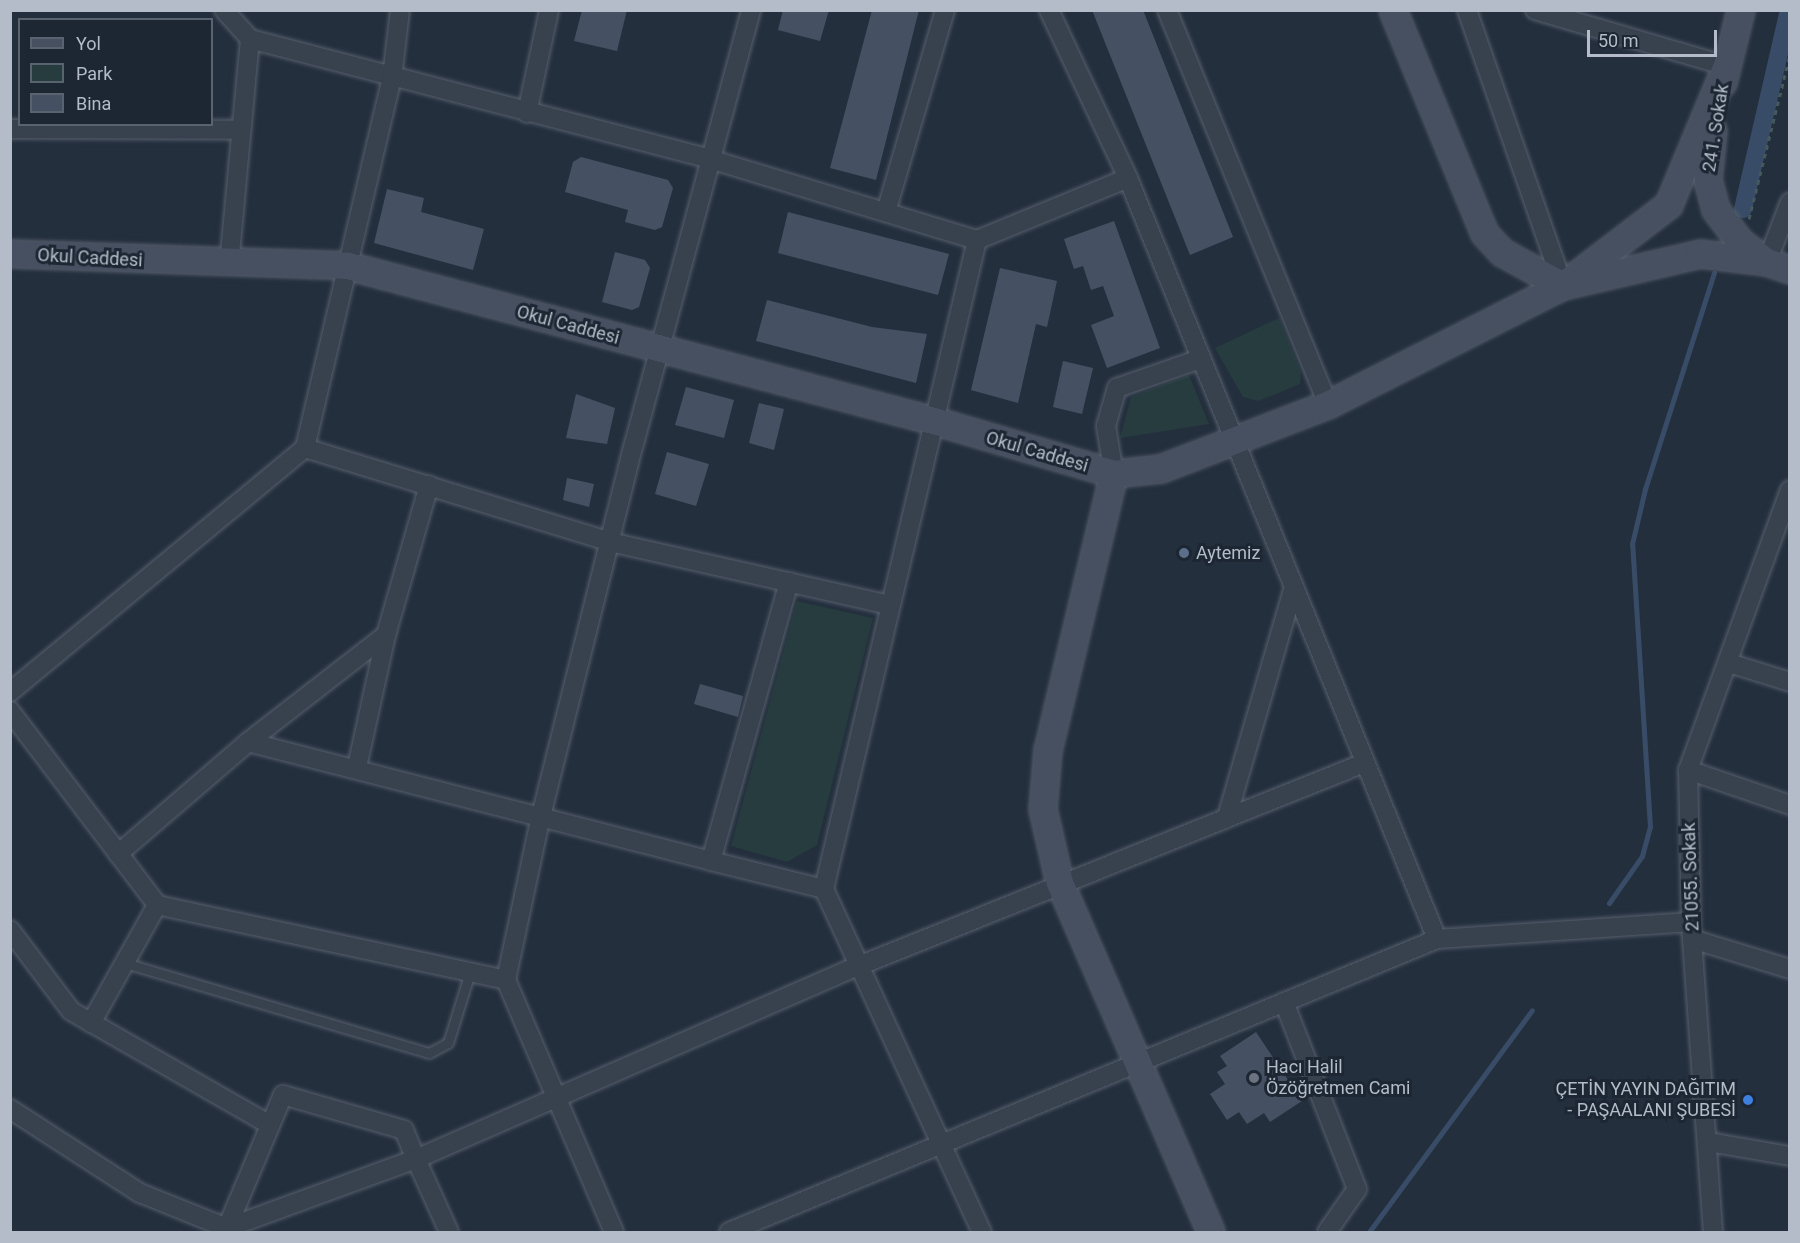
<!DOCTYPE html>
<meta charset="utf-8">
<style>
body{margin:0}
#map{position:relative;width:1800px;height:1243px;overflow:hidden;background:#242f3e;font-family:Roboto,sans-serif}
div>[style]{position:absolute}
.green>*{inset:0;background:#263c3f}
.stream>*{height:5px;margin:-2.5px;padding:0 2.5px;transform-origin:2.5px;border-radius:2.5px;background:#394c67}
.canal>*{height:18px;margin:-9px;padding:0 9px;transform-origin:9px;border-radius:9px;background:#394c67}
.building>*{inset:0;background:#455162}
.path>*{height:3px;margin-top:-1.5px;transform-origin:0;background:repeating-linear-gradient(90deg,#44595c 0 4.5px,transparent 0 9px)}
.roads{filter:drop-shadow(0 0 2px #565f6c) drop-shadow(0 0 2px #565f6c)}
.lane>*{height:9px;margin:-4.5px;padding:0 4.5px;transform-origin:4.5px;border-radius:4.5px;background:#38414e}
.street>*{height:18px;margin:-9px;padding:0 9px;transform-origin:9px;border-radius:9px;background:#38414e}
.secondary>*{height:26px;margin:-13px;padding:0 13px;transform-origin:13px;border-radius:13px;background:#465061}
.dots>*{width:16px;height:16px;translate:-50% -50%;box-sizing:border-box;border:3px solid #1d2633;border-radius:50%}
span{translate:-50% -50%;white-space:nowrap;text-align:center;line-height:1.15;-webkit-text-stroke:6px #1d2633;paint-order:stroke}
.street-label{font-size:18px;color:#b4bcc9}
.poi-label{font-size:18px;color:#b4bcc9}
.left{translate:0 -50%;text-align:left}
.right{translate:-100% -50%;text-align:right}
.frame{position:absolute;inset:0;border:12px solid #b4bcc9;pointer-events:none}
.legend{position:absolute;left:18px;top:18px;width:195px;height:108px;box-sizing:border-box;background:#1d2633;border:2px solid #59626f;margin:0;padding:8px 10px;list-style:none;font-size:18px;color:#b4bcc9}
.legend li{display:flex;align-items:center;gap:12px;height:30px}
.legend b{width:30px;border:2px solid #59626f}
.scale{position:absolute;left:1587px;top:30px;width:130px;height:27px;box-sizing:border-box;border:3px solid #b4bcc9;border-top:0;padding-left:8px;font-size:18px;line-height:21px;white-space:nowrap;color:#b4bcc9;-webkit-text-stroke:4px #1d2633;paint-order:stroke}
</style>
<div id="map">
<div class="green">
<div style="clip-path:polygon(1279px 318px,1301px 372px,1300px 384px,1259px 401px,1243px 397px,1215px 348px)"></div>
<div style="clip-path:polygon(1189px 375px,1209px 424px,1120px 438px,1131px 397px)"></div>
<div style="clip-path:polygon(797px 601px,873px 618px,817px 845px,787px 862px,731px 846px)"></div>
</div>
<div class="stream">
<div style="left:1609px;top:903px;width:57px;rotate:-54.9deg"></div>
<div style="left:1642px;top:856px;width:30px;rotate:-75deg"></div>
<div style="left:1650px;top:827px;width:284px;rotate:-93.6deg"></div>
<div style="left:1632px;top:544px;width:57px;rotate:-76.7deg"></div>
<div style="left:1645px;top:489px;width:227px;rotate:-72.3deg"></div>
<div style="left:1369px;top:1232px;width:275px;rotate:-53.7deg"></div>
</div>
<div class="canal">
<div style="left:1743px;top:209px;width:204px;rotate:-77deg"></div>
</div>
<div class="building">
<div style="clip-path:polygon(582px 10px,627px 10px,617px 51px,574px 41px)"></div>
<div style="clip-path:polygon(783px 10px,829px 10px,820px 41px,778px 30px)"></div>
<div style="clip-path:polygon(872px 10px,919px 10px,876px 180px,830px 168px)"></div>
<div style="clip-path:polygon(1092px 10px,1143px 10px,1233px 237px,1190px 255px)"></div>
<div style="clip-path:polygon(581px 157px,668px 180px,673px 188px,662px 227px,655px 230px,625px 222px,628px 210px,565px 192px,573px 162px)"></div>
<div style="clip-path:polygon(387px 189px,424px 198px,421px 212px,484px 229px,473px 270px,374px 243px)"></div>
<div style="clip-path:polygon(788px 212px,949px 254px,938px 295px,778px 253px)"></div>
<div style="clip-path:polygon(1114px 221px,1160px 348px,1107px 368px,1091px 325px,1114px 316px,1103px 286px,1091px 290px,1083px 266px,1074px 269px,1064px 239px)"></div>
<div style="clip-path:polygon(615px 252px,645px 260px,650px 268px,639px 307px,632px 310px,602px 302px)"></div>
<div style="clip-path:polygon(1000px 268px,1057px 281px,1047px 327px,1036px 324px,1018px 403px,971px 390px)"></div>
<div style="clip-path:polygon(767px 300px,872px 327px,927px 334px,916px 383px,756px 341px)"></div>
<div style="clip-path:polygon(1063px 361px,1093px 368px,1082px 414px,1053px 407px)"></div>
<div style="clip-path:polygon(686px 387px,734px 400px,724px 438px,675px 425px)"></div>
<div style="clip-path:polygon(576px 394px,615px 408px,607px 444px,566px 438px)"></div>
<div style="clip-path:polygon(759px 403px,784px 409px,774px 450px,749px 443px)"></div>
<div style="clip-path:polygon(667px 452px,709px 464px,696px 506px,655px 494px)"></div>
<div style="clip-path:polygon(567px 478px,594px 484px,589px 507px,563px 500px)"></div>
<div style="clip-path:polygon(700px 684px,743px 696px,738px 717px,694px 704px)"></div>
<div style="clip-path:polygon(1256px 1032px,1302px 1101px,1270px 1122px,1264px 1113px,1247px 1124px,1239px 1112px,1227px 1120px,1210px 1094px,1225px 1084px,1217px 1072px,1227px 1066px,1220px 1056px)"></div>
</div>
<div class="path">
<div style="left:1749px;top:219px;width:169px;rotate:-76deg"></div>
</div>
<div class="roads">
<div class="lane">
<div style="left:125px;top:963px;width:317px;rotate:16.5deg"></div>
<div style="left:429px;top:1053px;width:21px;rotate:-28deg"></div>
<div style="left:448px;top:1043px;width:74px;rotate:-72.8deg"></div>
</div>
<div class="street">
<div style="left:224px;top:10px;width:39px;rotate:48deg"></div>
<div style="left:250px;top:39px;width:479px;rotate:14.6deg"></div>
<div style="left:713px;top:160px;width:276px;rotate:16.9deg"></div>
<div style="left:977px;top:240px;width:163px;rotate:-22.3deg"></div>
<div style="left:1167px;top:10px;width:427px;rotate:67.8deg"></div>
<div style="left:1467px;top:10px;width:292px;rotate:70.8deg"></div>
<div style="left:1535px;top:10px;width:200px;rotate:16.3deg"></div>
<div style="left:527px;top:113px;width:105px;rotate:-77.9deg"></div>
<div style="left:10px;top:129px;width:230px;rotate:0.2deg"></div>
<div style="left:886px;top:212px;width:210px;rotate:-73.7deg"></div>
<div style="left:977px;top:240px;width:667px;rotate:103.27deg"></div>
<div style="left:824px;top:889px;width:378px;rotate:65.3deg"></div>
<div style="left:1767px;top:262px;width:64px;rotate:-69deg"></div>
<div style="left:229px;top:265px;width:227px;rotate:-84.7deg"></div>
<div style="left:305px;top:448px;width:319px;rotate:17.1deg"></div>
<div style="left:610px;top:542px;width:286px;rotate:12.7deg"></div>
<div style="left:1114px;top:474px;width:49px;rotate:-99.5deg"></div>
<div style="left:1106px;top:426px;width:40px;rotate:-74deg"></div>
<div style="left:1117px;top:388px;width:88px;rotate:-19.3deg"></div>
<div style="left:1729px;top:663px;width:64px;rotate:17.3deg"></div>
<div style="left:10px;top:692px;width:383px;rotate:-39.6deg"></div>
<div style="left:305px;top:448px;width:380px;rotate:-76.8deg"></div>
<div style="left:392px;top:78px;width:68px;rotate:-83.3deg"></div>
<div style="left:10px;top:711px;width:243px;rotate:52.8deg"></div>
<div style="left:157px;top:905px;width:357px;rotate:12.1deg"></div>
<div style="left:248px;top:742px;width:478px;rotate:14.4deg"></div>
<div style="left:711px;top:861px;width:290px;rotate:-74.4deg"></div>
<div style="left:357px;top:767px;width:135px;rotate:-77.6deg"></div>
<div style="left:386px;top:635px;width:156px;rotate:-74deg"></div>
<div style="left:1688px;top:770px;width:108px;rotate:18.9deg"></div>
<div style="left:1227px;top:817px;width:236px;rotate:-73.8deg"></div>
<div style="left:118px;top:854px;width:172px;rotate:-40.7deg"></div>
<div style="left:248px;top:742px;width:175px;rotate:-37.8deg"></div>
<div style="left:711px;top:861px;width:116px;rotate:13.9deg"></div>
<div style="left:10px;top:930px;width:101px;rotate:53deg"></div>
<div style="left:71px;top:1011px;width:229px;rotate:29.8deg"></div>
<div style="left:1437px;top:939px;width:255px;rotate:-3.8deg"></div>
<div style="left:1692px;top:939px;width:102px;rotate:17deg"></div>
<div style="left:1284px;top:1002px;width:201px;rotate:68.7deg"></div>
<div style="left:1357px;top:1189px;width:52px;rotate:124.9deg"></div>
<div style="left:91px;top:1023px;width:135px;rotate:-60.8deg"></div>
<div style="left:10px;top:1109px;width:155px;rotate:32.9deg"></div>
<div style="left:140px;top:1193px;width:94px;rotate:21.9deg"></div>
<div style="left:227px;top:1228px;width:144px;rotate:-67.2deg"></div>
<div style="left:283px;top:1095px;width:126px;rotate:16.1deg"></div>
<div style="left:404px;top:1130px;width:31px;rotate:68deg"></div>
<div style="left:416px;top:1159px;width:485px;rotate:-23.6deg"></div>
<div style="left:861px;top:965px;width:542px;rotate:-21.88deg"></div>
<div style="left:1708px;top:1142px;width:83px;rotate:9.7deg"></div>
<div style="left:229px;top:1232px;width:4px;rotate:-117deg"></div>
<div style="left:227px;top:1228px;width:201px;rotate:-20.1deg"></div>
<div style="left:416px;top:1159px;width:80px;rotate:65.7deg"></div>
<div style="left:614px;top:1232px;width:274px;rotate:-113.2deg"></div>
<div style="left:506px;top:980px;width:168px;rotate:-78deg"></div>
<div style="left:541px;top:816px;width:383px;rotate:-76deg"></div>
<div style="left:634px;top:444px;width:449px;rotate:-74.9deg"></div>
<div style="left:729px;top:1232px;width:766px;rotate:-22.48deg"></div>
<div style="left:1437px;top:939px;width:821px;rotate:-112.1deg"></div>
<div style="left:1128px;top:178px;width:186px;rotate:-115.2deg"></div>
<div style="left:1713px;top:1232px;width:311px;rotate:-94.1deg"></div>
<div style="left:1691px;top:922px;width:152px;rotate:-91.1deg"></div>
<div style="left:1688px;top:770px;width:298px;rotate:-70deg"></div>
</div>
<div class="secondary">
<div style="left:1393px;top:10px;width:242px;rotate:67.7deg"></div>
<div style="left:1485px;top:234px;width:26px;rotate:47deg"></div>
<div style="left:1503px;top:253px;width:68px;rotate:28.8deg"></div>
<div style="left:1563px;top:286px;width:141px;rotate:-13.1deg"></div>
<div style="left:1700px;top:254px;width:67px;rotate:6.8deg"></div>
<div style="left:1723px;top:83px;width:75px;rotate:-76.1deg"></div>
<div style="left:1713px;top:131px;width:49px;rotate:95.8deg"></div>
<div style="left:1708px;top:180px;width:31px;rotate:75deg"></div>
<div style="left:1716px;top:210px;width:40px;rotate:53deg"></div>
<div style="left:1740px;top:242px;width:34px;rotate:37deg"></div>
<div style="left:1767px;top:262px;width:24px;rotate:19deg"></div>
<div style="left:10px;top:254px;width:338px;rotate:2deg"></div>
<div style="left:348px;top:266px;width:606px;rotate:14.82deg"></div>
<div style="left:934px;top:421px;width:188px;rotate:16.4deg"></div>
<div style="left:1114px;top:474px;width:47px;rotate:-6.1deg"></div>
<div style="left:1161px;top:469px;width:179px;rotate:-21deg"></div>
<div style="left:1328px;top:405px;width:263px;rotate:-26.9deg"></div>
<div style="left:1563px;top:286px;width:133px;rotate:-37.4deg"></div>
<div style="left:1669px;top:205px;width:151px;rotate:-67.4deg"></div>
<div style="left:1114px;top:474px;width:284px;rotate:103.4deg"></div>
<div style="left:1048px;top:750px;width:59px;rotate:94.8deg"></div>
<div style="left:1043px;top:809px;width:76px;rotate:77.1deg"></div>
<div style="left:1060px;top:883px;width:380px;rotate:66.6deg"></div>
</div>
</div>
<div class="dots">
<div style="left:1184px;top:553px;background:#5c6f8a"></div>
<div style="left:1254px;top:1078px;background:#6b7280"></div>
<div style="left:1748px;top:1100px;background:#3f7fe0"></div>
</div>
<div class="street-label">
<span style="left:1716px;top:128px;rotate:-81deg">241. Sokak</span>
<span style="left:90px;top:258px;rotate:3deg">Okul Caddesi</span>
<span style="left:568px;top:325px;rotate:15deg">Okul Caddesi</span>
<span style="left:1037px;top:452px;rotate:16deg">Okul Caddesi</span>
<span style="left:1691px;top:877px;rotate:-92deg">21055. Sokak</span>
</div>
<div class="poi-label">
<span class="left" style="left:1196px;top:553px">Aytemiz</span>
<span class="left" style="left:1266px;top:1078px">Hacı Halil<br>Özöğretmen Cami</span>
<span class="right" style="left:1736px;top:1100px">ÇETİN YAYIN DAĞITIM<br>- PAŞAALANI ŞUBESİ</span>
</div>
<div class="frame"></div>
<ul class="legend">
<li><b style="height:8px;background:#465061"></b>Yol</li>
<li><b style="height:16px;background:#263c3f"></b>Park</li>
<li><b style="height:16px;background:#455162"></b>Bina</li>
</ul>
<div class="scale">50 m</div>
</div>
